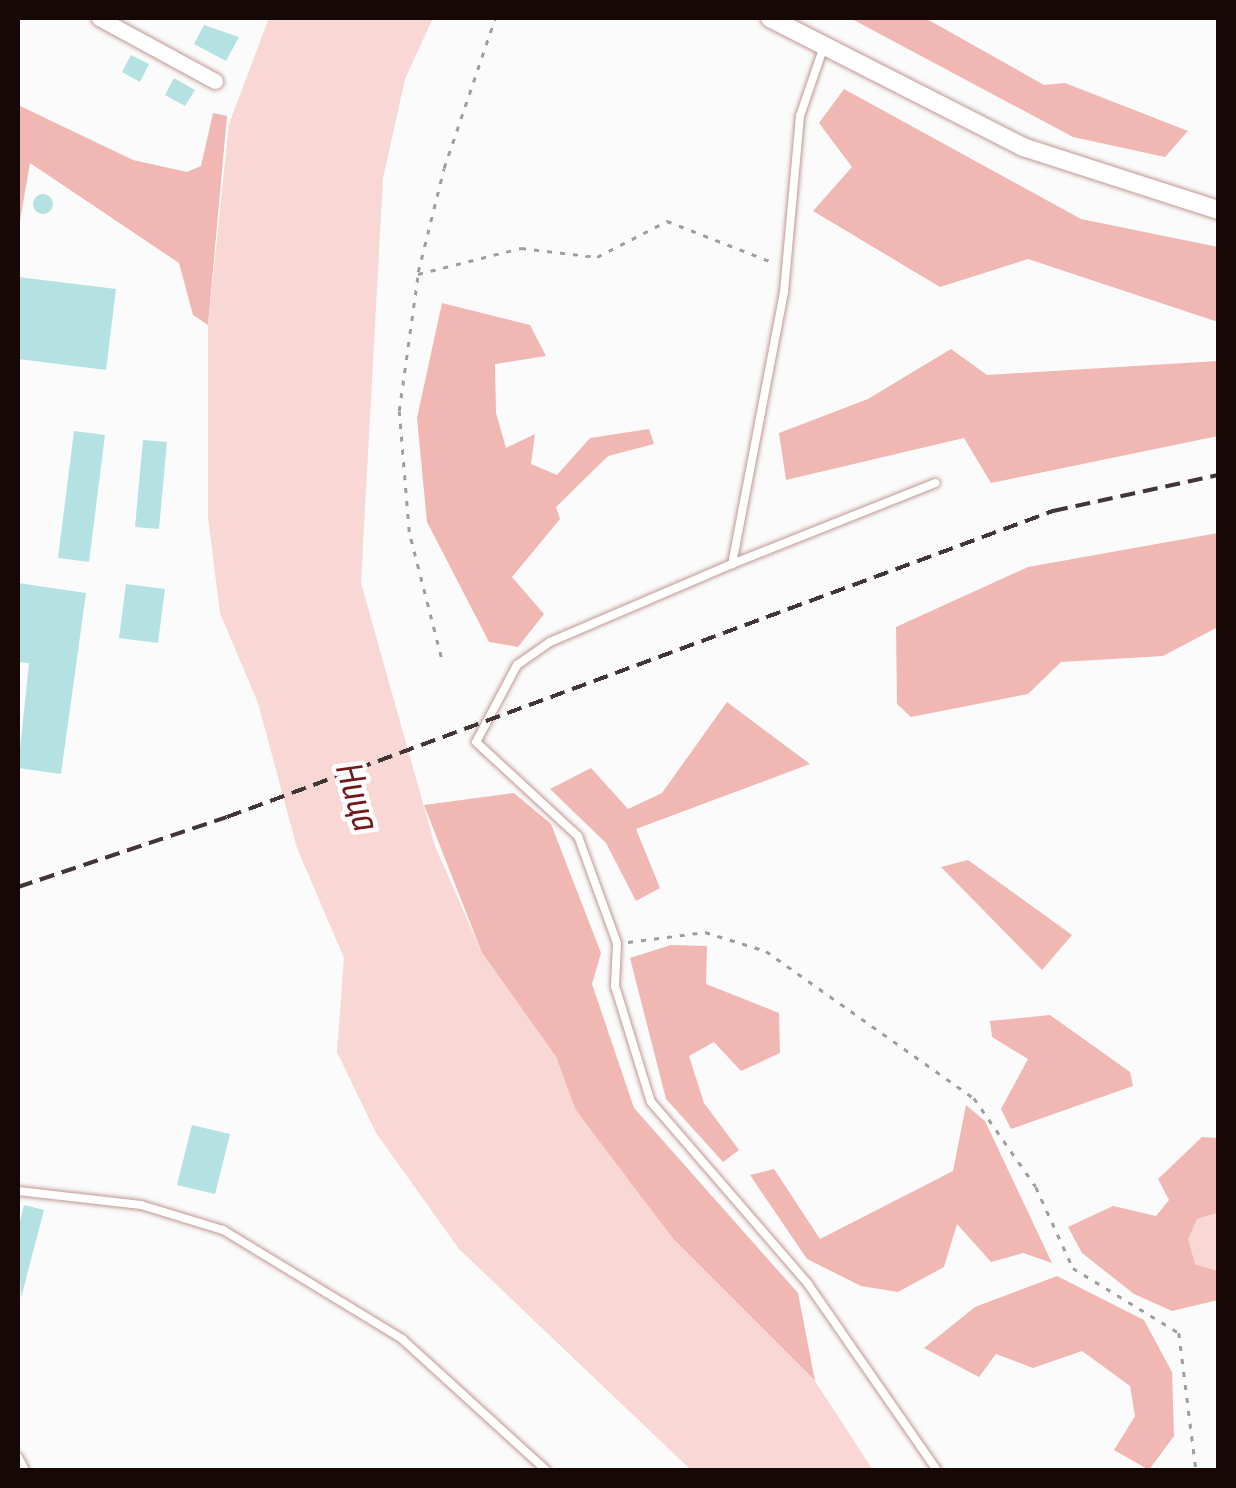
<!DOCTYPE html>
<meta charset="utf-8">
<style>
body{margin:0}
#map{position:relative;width:1236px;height:1488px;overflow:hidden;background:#fbfbfb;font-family:"Sofia Sans Condensed",sans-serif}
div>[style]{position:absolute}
.green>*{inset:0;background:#f1b7b3}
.water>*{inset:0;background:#f9d7d4}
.building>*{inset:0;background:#b4e2e3}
.round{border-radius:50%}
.path>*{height:2.5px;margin-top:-1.25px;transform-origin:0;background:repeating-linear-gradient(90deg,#a29d9d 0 5px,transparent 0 13px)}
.roads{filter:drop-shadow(0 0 2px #bf9794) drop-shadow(0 0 2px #bf9794)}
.service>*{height:8px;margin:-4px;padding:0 4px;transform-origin:4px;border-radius:4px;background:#fff}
.minor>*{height:15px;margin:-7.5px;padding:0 7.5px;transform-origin:7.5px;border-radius:7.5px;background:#fff}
.tertiary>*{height:18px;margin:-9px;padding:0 9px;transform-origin:9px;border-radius:9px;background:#fff}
.rail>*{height:4px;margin-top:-2px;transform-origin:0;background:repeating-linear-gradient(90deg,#413635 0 15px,transparent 0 23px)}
span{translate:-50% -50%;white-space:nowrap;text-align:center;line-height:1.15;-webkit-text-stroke:9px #fff;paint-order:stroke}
.water-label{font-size:40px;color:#73171d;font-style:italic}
.frame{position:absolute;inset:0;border:20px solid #150807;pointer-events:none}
</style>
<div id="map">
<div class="green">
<div style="clip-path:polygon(850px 18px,925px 18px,1044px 85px,1065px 83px,1188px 131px,1165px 157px,1073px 137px)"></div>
<div style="clip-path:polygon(844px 89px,1081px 219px,1218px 247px,1218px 322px,1028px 259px,940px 287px,813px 211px,852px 167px,819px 123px)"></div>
<div style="clip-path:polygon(18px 105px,133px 160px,187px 172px,201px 166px,213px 113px,227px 116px,208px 325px,193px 315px,179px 263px,30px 163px,18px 232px)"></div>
<div style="clip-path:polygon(442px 303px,530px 325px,546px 356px,495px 364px,496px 413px,506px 448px,535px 434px,531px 464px,557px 475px,590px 438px,649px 429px,654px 444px,608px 456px,556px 507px,560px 519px,512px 577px,544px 614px,518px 647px,489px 642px,427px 522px,417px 418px)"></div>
<div style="clip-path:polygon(951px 349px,987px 375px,1218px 361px,1218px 436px,991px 483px,964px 438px,786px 480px,779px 433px,868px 399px)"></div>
<div style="clip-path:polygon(1218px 533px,1218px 627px,1163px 656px,1061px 662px,1028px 694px,911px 717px,897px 704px,896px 627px,1028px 567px)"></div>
<div style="clip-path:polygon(727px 702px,810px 764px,636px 829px,660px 888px,636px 901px,606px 843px,550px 789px,591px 768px,628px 809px,662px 793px)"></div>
<div style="clip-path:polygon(514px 793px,551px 824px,601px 953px,592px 984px,634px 1108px,798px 1293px,815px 1381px,674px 1240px,616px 1165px,575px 1109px,556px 1057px,482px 953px,424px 805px)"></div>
<div style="clip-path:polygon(968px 860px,1072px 935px,1042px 970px,941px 867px)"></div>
<div style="clip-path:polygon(671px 945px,707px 946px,706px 984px,779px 1013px,780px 1053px,741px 1071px,714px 1042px,689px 1056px,704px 1103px,739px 1150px,723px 1162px,666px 1099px,630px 958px)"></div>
<div style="clip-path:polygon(1050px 1015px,1130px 1072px,1133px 1086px,1011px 1129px,1001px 1109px,1028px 1059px,992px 1037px,990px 1021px)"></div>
<div style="clip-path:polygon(966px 1105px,985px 1121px,1052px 1263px,1023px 1253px,991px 1262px,957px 1224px,944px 1267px,898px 1292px,861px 1286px,807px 1259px,750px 1175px,774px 1169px,820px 1239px,953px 1171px)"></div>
<div style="clip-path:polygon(1202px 1137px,1218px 1138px,1218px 1213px,1197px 1219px,1195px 1264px,1218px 1271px,1218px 1300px,1172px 1311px,1134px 1294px,1082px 1253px,1068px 1227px,1113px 1206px,1156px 1216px,1169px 1200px,1158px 1179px)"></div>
<div style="clip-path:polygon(1057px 1276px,1144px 1320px,1172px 1372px,1174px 1436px,1149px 1470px,1114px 1450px,1135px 1416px,1130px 1386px,1082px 1351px,1033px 1368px,996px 1354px,979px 1377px,924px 1348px,975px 1307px)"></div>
</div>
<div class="water">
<div style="clip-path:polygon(269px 18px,433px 18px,405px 79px,383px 178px,361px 583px,435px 846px,482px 953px,556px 1057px,575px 1109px,674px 1240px,815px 1381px,873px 1470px,691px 1470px,459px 1249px,376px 1133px,337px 1052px,344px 958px,297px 848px,258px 703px,220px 613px,208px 517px,208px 325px,229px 124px)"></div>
<div style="clip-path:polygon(1218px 1213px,1218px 1271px,1195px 1264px,1188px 1239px,1197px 1219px)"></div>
</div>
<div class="building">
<div style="clip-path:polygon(204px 25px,239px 37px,226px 61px,194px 44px)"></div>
<div style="clip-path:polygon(131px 55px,149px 64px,140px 82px,122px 72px)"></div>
<div style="clip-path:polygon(174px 78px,195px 90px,185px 106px,165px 95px)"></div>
<div class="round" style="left:33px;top:194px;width:20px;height:20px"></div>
<div style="clip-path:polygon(18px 277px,116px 289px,106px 370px,18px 359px)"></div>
<div style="clip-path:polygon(74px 431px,105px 435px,89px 562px,58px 558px)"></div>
<div style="clip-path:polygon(143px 440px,167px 442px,159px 529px,135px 527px)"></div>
<div style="clip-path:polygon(18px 583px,86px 593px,61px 774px,18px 768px,29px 663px,18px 662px)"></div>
<div style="clip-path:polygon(126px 584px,165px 589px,158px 643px,119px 638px)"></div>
<div style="clip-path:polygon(192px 1125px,230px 1134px,215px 1194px,177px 1185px)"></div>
<div style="clip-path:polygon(24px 1205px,44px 1210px,21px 1298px,18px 1230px)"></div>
</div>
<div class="path">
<div style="left:418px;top:272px;width:107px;rotate:-76deg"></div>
<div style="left:444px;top:168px;width:158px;rotate:-71.2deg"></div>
<div style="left:441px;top:657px;width:129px;rotate:-104.4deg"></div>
<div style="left:409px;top:532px;width:121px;rotate:-94.7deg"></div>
<div style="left:399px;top:411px;width:138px;rotate:-82.1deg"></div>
<div style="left:418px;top:274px;width:106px;rotate:-14.2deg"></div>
<div style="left:521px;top:248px;width:77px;rotate:6.8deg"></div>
<div style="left:597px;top:257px;width:79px;rotate:-27.2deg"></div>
<div style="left:667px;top:221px;width:116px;rotate:21.3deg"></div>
<div style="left:628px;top:942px;width:78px;rotate:-7.4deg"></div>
<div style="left:705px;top:932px;width:64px;rotate:17.3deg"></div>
<div style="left:766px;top:951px;width:255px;rotate:35.3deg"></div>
<div style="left:974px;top:1098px;width:108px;rotate:55.1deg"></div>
<div style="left:1036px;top:1187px;width:89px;rotate:65.4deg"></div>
<div style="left:1073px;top:1268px;width:124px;rotate:31.5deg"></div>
<div style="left:1179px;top:1333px;width:138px;rotate:82.9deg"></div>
</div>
<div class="roads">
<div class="service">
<div style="left:824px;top:46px;width:74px;rotate:108.9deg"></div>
<div style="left:800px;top:116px;width:177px;rotate:95.2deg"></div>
<div style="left:784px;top:292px;width:277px;rotate:100.8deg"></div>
<div style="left:732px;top:564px;width:198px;rotate:156.8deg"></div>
<div style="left:550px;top:642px;width:40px;rotate:145.1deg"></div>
<div style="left:517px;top:665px;width:87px;rotate:118deg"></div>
<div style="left:476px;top:742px;width:139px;rotate:42.7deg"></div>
<div style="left:578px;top:836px;width:114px;rotate:70deg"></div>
<div style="left:617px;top:943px;width:43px;rotate:92.7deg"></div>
<div style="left:615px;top:986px;width:121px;rotate:72.8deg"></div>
<div style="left:651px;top:1102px;width:240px;rotate:49.2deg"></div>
<div style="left:808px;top:1284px;width:226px;rotate:55.3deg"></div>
<div style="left:732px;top:564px;width:219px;rotate:-21.7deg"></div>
<div style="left:18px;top:1191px;width:124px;rotate:6.5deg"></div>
<div style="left:141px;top:1205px;width:86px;rotate:17deg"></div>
<div style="left:223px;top:1230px;width:210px;rotate:31.3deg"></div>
<div style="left:402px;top:1339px;width:195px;rotate:42.3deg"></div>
<div style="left:18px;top:1457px;width:15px;rotate:62deg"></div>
</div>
<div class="minor">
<div style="left:99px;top:18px;width:132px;rotate:28.5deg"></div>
</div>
<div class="tertiary">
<div style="left:770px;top:18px;width:284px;rotate:27deg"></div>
<div style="left:1023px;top:147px;width:205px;rotate:17.9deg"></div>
</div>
</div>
<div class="rail">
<div style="left:18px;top:887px;width:220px;rotate:-18.5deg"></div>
<div style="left:227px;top:817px;width:881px;rotate:-20.33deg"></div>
<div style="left:1053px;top:511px;width:169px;rotate:-12.3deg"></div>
</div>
<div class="water-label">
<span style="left:357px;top:797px;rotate:73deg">Ница</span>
</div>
<div class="frame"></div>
</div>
